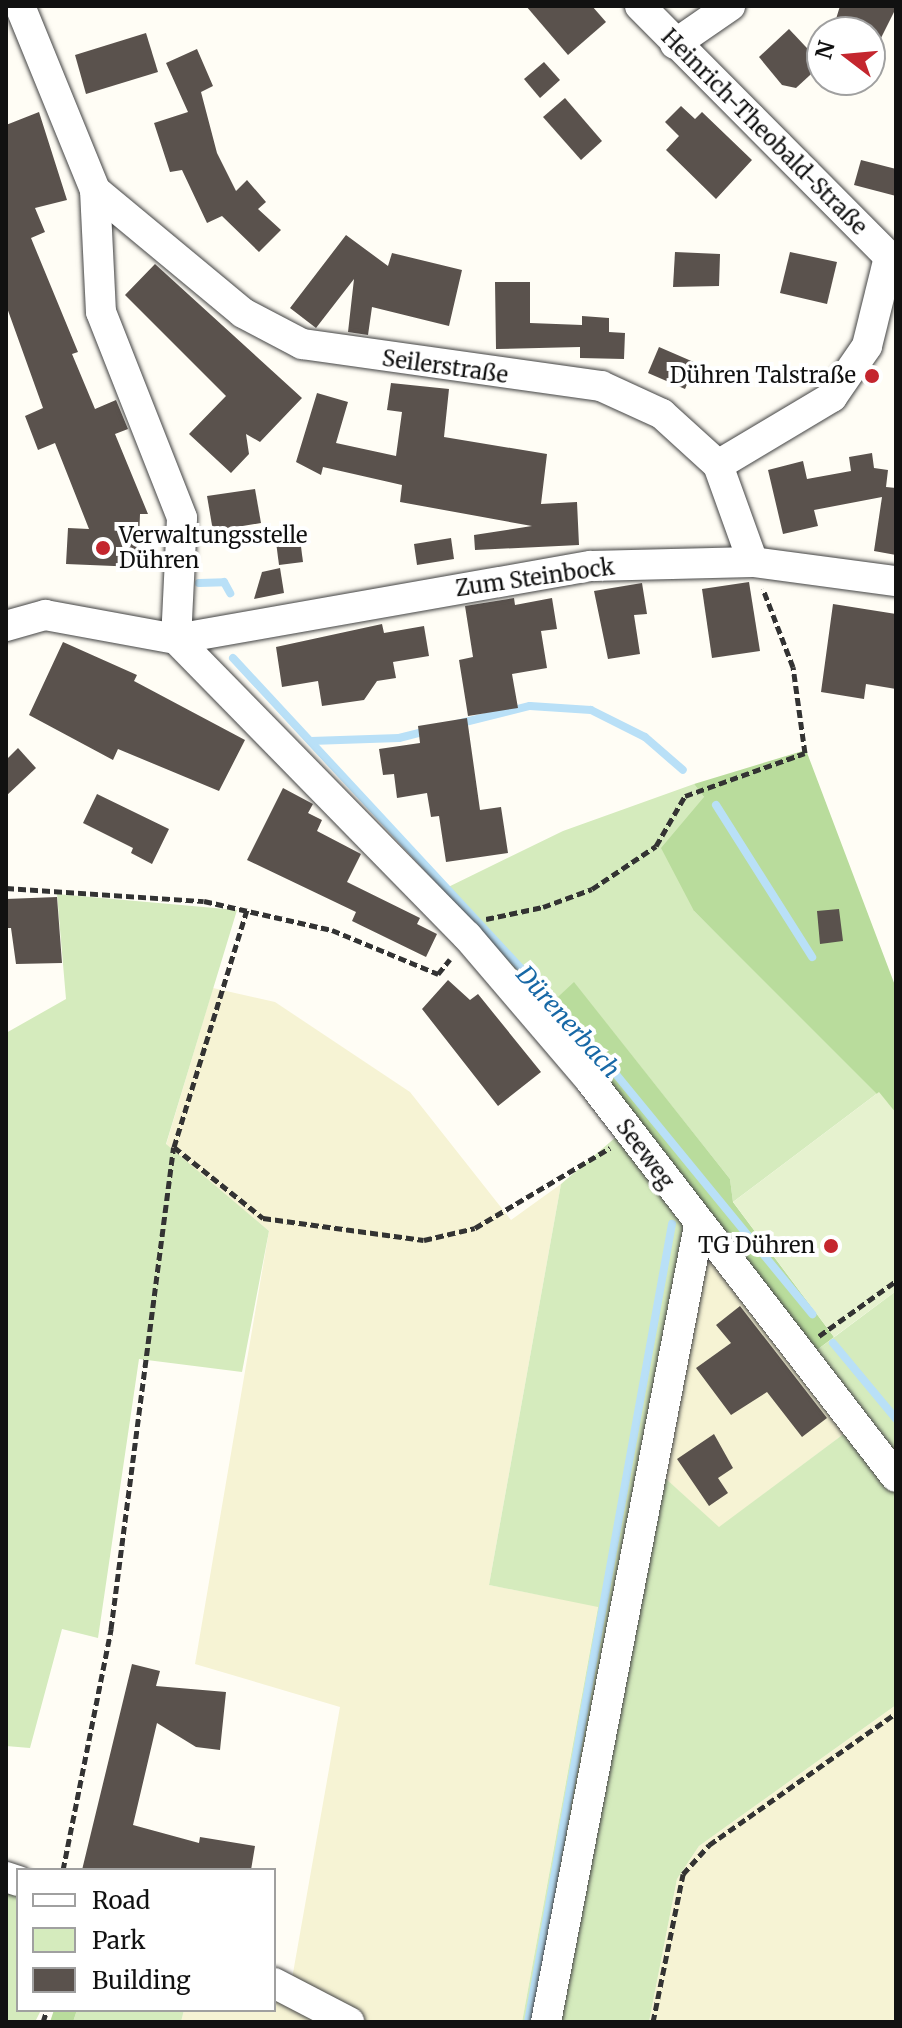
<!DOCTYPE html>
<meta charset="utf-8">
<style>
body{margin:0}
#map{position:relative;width:902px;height:2028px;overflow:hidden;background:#fffdf5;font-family:Merriweather,serif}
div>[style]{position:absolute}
.farmland>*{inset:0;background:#f6f3d4}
.green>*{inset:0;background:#d5ebbd}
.forest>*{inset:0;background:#b9dc9c}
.pitch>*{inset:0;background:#e6f2cf}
.stream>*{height:8px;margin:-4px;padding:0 4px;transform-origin:4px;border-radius:4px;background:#b9e0f7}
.building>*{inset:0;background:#5a524d}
.path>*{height:5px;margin-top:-2.5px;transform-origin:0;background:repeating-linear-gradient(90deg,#333 0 8px,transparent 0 12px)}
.roads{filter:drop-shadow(0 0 2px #444) drop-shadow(0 0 2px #444)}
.street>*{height:30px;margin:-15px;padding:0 15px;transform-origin:15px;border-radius:15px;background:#fff}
.dots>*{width:22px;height:22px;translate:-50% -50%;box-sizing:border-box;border:4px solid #fff;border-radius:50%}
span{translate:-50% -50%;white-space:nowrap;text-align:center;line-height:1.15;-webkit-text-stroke:8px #fff;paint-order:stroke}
.street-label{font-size:22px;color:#111}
.poi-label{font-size:22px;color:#111}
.right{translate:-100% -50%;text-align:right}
.left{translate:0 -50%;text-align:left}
.water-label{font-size:24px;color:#1768a6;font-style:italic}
.frame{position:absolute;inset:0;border:8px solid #111;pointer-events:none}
.legend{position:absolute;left:16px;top:1868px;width:260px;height:144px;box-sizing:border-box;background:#fff;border:2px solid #a0a0a0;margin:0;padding:10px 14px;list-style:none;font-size:24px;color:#111}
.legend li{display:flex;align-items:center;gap:16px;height:40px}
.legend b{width:40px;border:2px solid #a0a0a0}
.north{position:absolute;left:806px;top:16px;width:80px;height:80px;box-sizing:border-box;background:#fff;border:2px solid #a0a0a0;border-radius:50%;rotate:286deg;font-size:22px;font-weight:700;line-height:32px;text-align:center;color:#111}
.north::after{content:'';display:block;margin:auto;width:28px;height:36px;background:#c4262e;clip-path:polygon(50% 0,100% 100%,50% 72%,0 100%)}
</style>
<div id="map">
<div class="farmland">
<div style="clip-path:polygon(213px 988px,275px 1002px,410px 1092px,511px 1220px,561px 1184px,489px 1585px,598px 1606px,522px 2022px,181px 2022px,184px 2010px,274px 2010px,274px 1985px,290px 1990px,340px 1707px,195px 1664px,269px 1231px,166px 1145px)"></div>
<div style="clip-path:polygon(691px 1232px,865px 1418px,719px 1528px,643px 1458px)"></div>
<div style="clip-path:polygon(896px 1705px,896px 2022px,649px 2022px,677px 1879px,699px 1846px)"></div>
</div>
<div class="green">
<div style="clip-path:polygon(694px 784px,704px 797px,694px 911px,879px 1092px,733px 1202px,730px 1179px,574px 983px,531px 1022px,436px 893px,563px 831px)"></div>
<div style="clip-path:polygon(57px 894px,237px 910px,166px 1144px,269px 1231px,242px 1372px,139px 1359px,98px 1638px,62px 1629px,30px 1748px,6px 1746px,6px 1033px,66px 999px)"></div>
<div style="clip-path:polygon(616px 1137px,691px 1232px,643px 1458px,719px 1527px,865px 1418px,813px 1353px,896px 1291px,896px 1705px,699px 1846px,677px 1879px,649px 2022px,522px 2022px,598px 1607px,489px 1585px,561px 1184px)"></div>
<div style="clip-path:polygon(6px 1888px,18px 1891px,18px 2010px,41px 2010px,35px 2022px,6px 2022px)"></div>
<div style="clip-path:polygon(77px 2010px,184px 2010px,181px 2022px,73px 2022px)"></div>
</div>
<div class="forest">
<div style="clip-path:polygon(806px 750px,896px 988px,896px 1113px,694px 911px,661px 848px,704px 797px,694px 784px)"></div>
<div style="clip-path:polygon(574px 982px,730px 1179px,733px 1202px,834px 1337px,813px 1353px,531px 1022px)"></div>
<div style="clip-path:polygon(54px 2010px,77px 2010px,73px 2022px,50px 2022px)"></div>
</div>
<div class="pitch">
<div style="clip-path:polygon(879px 1092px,896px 1113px,896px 1291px,834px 1337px,733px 1202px)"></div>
</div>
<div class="stream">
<div style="left:199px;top:583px;width:25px;rotate:-2deg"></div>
<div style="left:224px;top:582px;width:13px;rotate:61deg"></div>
<div style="left:233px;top:658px;width:528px;rotate:47.15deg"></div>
<div style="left:592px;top:1045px;width:348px;rotate:50.7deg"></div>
<div style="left:457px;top:724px;width:75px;rotate:-13.9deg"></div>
<div style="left:530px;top:706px;width:61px;rotate:3.8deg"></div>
<div style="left:591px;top:710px;width:60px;rotate:26.6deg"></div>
<div style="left:645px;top:737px;width:50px;rotate:41deg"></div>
<div style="left:311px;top:741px;width:88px;rotate:-2deg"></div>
<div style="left:399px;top:738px;width:30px;rotate:-14deg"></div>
<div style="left:716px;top:805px;width:180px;rotate:57.7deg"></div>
<div style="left:833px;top:1343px;width:99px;rotate:50.3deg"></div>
<div style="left:528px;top:2022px;width:811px;rotate:-79.77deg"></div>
</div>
<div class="building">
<div style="clip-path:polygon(526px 6px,592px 6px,606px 22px,568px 55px)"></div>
<div style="clip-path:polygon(840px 6px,896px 6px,896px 8px,878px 44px,870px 40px,870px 32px,832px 32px)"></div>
<div style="clip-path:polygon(789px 29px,822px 64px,796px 88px,782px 85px,759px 57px)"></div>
<div style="clip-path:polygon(146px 33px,158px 72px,86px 94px,75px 55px)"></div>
<div style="clip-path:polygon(197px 49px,213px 86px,201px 92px,217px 153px,236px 191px,247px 180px,266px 202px,258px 209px,281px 230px,259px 252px,222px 216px,207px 223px,182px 170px,170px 172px,154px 123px,188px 112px,166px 63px)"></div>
<div style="clip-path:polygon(544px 62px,560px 80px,540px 98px,524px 79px)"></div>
<div style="clip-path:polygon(565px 98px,602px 141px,581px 160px,543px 117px)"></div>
<div style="clip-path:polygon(681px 106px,695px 119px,702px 112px,752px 160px,716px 199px,666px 150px,679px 136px,665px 122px)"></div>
<div style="clip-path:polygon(39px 112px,67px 200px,35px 208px,45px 232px,31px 238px,78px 352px,72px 354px,95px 409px,116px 400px,128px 429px,115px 434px,148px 514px,140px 514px,138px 567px,66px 564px,68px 528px,89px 529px,55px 443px,38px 450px,25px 416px,43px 408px,6px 305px,6px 125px)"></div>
<div style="clip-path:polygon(861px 160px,896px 169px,896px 196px,854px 185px)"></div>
<div style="clip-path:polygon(346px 235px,388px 266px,392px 253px,462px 270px,449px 326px,372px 307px,368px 335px,348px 332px,354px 279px,316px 328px,290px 308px)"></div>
<div style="clip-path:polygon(675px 252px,720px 254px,719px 286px,673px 287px)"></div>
<div style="clip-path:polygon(790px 252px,837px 262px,827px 304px,780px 293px)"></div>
<div style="clip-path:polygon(155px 264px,302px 398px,260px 442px,246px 434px,249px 454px,231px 473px,189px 434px,226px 396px,125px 295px)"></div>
<div style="clip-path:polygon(495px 282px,530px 282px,530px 323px,582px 325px,582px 316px,609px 318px,609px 332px,625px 333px,624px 359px,580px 358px,580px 347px,496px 349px)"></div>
<div style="clip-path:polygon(659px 347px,696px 363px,685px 389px,648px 373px)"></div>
<div style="clip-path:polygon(391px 383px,449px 389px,444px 437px,547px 454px,541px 504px,577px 502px,579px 545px,475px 550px,474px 535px,532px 526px,400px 502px,402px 485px,323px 467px,321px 475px,296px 462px,317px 393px,348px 402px,336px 443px,396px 456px,402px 412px,387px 410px)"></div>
<div style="clip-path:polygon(872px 453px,874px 468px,888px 470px,886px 487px,896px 488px,896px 555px,874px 551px,882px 497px,814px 510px,818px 526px,783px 534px,768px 470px,803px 461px,807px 479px,851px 471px,849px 457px)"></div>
<div style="clip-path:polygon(255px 489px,261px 523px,213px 531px,207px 496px)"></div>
<div style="clip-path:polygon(451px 538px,454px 559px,417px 565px,414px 544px)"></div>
<div style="clip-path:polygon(300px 539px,303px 562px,279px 565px,276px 542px)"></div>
<div style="clip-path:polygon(280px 568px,284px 593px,254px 599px,262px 572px)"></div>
<div style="clip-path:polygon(749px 582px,760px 651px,712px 658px,702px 589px)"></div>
<div style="clip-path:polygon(642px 583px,647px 614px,634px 615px,640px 654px,608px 659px,594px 591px)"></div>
<div style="clip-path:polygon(514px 598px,515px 605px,552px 598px,557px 629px,541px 631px,547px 668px,512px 674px,518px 708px,468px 716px,459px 660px,473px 657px,465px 606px)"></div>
<div style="clip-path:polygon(833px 604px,896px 614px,896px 689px,866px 684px,864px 699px,821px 692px)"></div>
<div style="clip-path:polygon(382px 624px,384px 633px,424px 626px,429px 656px,393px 662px,396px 678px,377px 681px,364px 700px,322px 706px,318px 681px,282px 687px,276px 647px)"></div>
<div style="clip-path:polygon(63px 642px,137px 675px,134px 681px,245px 740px,219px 791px,118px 749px,113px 760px,29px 715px)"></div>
<div style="clip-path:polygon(467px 718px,480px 810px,501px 807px,508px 853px,446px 862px,439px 816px,431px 817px,427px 793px,397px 798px,394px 774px,383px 775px,379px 749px,420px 743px,418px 726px)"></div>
<div style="clip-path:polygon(18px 748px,36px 768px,6px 796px,6px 760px)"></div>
<div style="clip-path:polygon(283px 788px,313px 804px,308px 813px,322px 820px,317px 831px,361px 854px,347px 882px,420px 918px,417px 924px,437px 934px,426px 957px,352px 921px,356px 912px,247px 860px)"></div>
<div style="clip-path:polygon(97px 794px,169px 829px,152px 864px,131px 853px,133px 848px,83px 823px)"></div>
<div style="clip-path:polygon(57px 897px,62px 963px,16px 964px,11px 928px,6px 928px,6px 899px)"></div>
<div style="clip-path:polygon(839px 909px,843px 941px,820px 944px,817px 911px)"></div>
<div style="clip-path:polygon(448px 980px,470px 1000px,478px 994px,541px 1072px,498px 1106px,422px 1009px)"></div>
<div style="clip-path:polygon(740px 1306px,827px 1418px,802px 1437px,767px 1392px,731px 1415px,696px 1368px,731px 1343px,716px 1325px)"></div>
<div style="clip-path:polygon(714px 1434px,733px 1468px,718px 1478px,728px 1493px,709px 1506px,677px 1459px)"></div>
<div style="clip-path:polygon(132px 1664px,160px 1671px,156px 1686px,226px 1692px,220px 1750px,196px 1747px,157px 1723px,133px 1825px,199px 1843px,200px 1837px,255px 1846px,251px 1870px,82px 1870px)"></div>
</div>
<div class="path">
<div style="left:6px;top:888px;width:198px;rotate:3.8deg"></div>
<div style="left:204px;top:901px;width:131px;rotate:12.8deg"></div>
<div style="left:332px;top:930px;width:115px;rotate:22.5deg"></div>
<div style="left:438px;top:974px;width:19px;rotate:-51deg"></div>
<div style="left:486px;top:919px;width:58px;rotate:-11.9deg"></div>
<div style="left:543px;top:907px;width:52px;rotate:-20.2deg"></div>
<div style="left:592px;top:889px;width:77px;rotate:-33.9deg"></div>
<div style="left:656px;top:846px;width:58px;rotate:-59.9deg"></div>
<div style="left:685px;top:796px;width:127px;rotate:-19.7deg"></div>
<div style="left:805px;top:753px;width:87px;rotate:-97.9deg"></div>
<div style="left:793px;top:667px;width:84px;rotate:-111deg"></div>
<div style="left:174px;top:1147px;width:114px;rotate:38.6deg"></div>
<div style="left:263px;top:1218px;width:162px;rotate:7.8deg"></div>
<div style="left:424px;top:1240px;width:52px;rotate:-13.2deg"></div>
<div style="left:475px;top:1228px;width:157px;rotate:-30.7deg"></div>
<div style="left:819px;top:1336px;width:95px;rotate:-35.5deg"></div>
<div style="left:63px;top:1870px;width:246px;rotate:-78.7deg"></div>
<div style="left:111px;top:1629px;width:486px;rotate:-82.6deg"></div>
<div style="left:174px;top:1147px;width:249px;rotate:-72.9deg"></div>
<div style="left:43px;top:2022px;width:13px;rotate:-72deg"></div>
<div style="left:653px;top:2022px;width:151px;rotate:-78.5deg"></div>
<div style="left:683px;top:1874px;width:39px;rotate:-48deg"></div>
<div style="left:709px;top:1845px;width:229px;rotate:-35.2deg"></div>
</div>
<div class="roads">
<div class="street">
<div style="left:20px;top:6px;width:199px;rotate:67.8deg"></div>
<div style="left:95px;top:190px;width:122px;rotate:87.2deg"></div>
<div style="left:101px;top:312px;width:221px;rotate:68.5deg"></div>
<div style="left:182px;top:518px;width:121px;rotate:92.8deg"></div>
<div style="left:640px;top:6px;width:354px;rotate:45.2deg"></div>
<div style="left:675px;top:44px;width:67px;rotate:-34.6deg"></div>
<div style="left:95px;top:190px;width:192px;rotate:39.7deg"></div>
<div style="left:243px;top:313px;width:67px;rotate:27.7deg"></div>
<div style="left:302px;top:344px;width:302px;rotate:8deg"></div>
<div style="left:601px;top:386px;width:67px;rotate:24.7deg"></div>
<div style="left:662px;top:414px;width:76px;rotate:42.3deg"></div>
<div style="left:718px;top:465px;width:103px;rotate:70.2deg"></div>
<div style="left:718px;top:465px;width:133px;rotate:-30.8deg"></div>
<div style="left:832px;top:397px;width:62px;rotate:-55.5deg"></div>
<div style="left:867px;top:346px;width:92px;rotate:-76.1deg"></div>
<div style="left:6px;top:626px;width:41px;rotate:-15.8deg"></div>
<div style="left:45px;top:615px;width:133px;rotate:10.4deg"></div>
<div style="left:176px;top:639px;width:421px;rotate:-10deg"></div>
<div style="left:591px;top:566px;width:162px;rotate:-1.4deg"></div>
<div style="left:753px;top:562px;width:144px;rotate:7.6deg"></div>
<div style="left:176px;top:639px;width:416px;rotate:45.6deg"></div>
<div style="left:467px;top:936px;width:189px;rotate:49.5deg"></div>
<div style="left:590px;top:1080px;width:501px;rotate:52.38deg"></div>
<div style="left:6px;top:1877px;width:13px;rotate:18deg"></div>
<div style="left:274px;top:1983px;width:85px;rotate:27.5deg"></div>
<div style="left:546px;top:2022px;width:812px;rotate:-79.13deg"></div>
</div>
</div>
<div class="dots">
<div style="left:872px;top:376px;background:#c4262e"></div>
<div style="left:103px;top:548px;background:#c4262e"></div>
<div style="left:831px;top:1246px;background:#c4262e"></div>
</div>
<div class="street-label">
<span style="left:764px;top:132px;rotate:45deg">Heinrich-Theobald-Straße</span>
<span style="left:445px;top:367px;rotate:8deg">Seilerstraße</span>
<span style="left:535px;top:578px;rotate:-8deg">Zum Steinbock</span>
<span style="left:645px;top:1154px;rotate:53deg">Seeweg</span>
</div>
<div class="poi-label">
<span class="right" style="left:856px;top:376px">Dühren Talstraße</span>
<span class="left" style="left:119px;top:548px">Verwaltungsstelle<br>Dühren</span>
<span class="right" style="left:815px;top:1246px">TG Dühren</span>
</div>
<div class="water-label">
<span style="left:568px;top:1022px;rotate:48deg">Dürenerbach</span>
</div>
<div class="frame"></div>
<ul class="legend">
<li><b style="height:10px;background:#fff"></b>Road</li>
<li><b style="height:22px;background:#d5ebbd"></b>Park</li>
<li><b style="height:22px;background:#5a524d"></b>Building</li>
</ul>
<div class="north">N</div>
</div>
